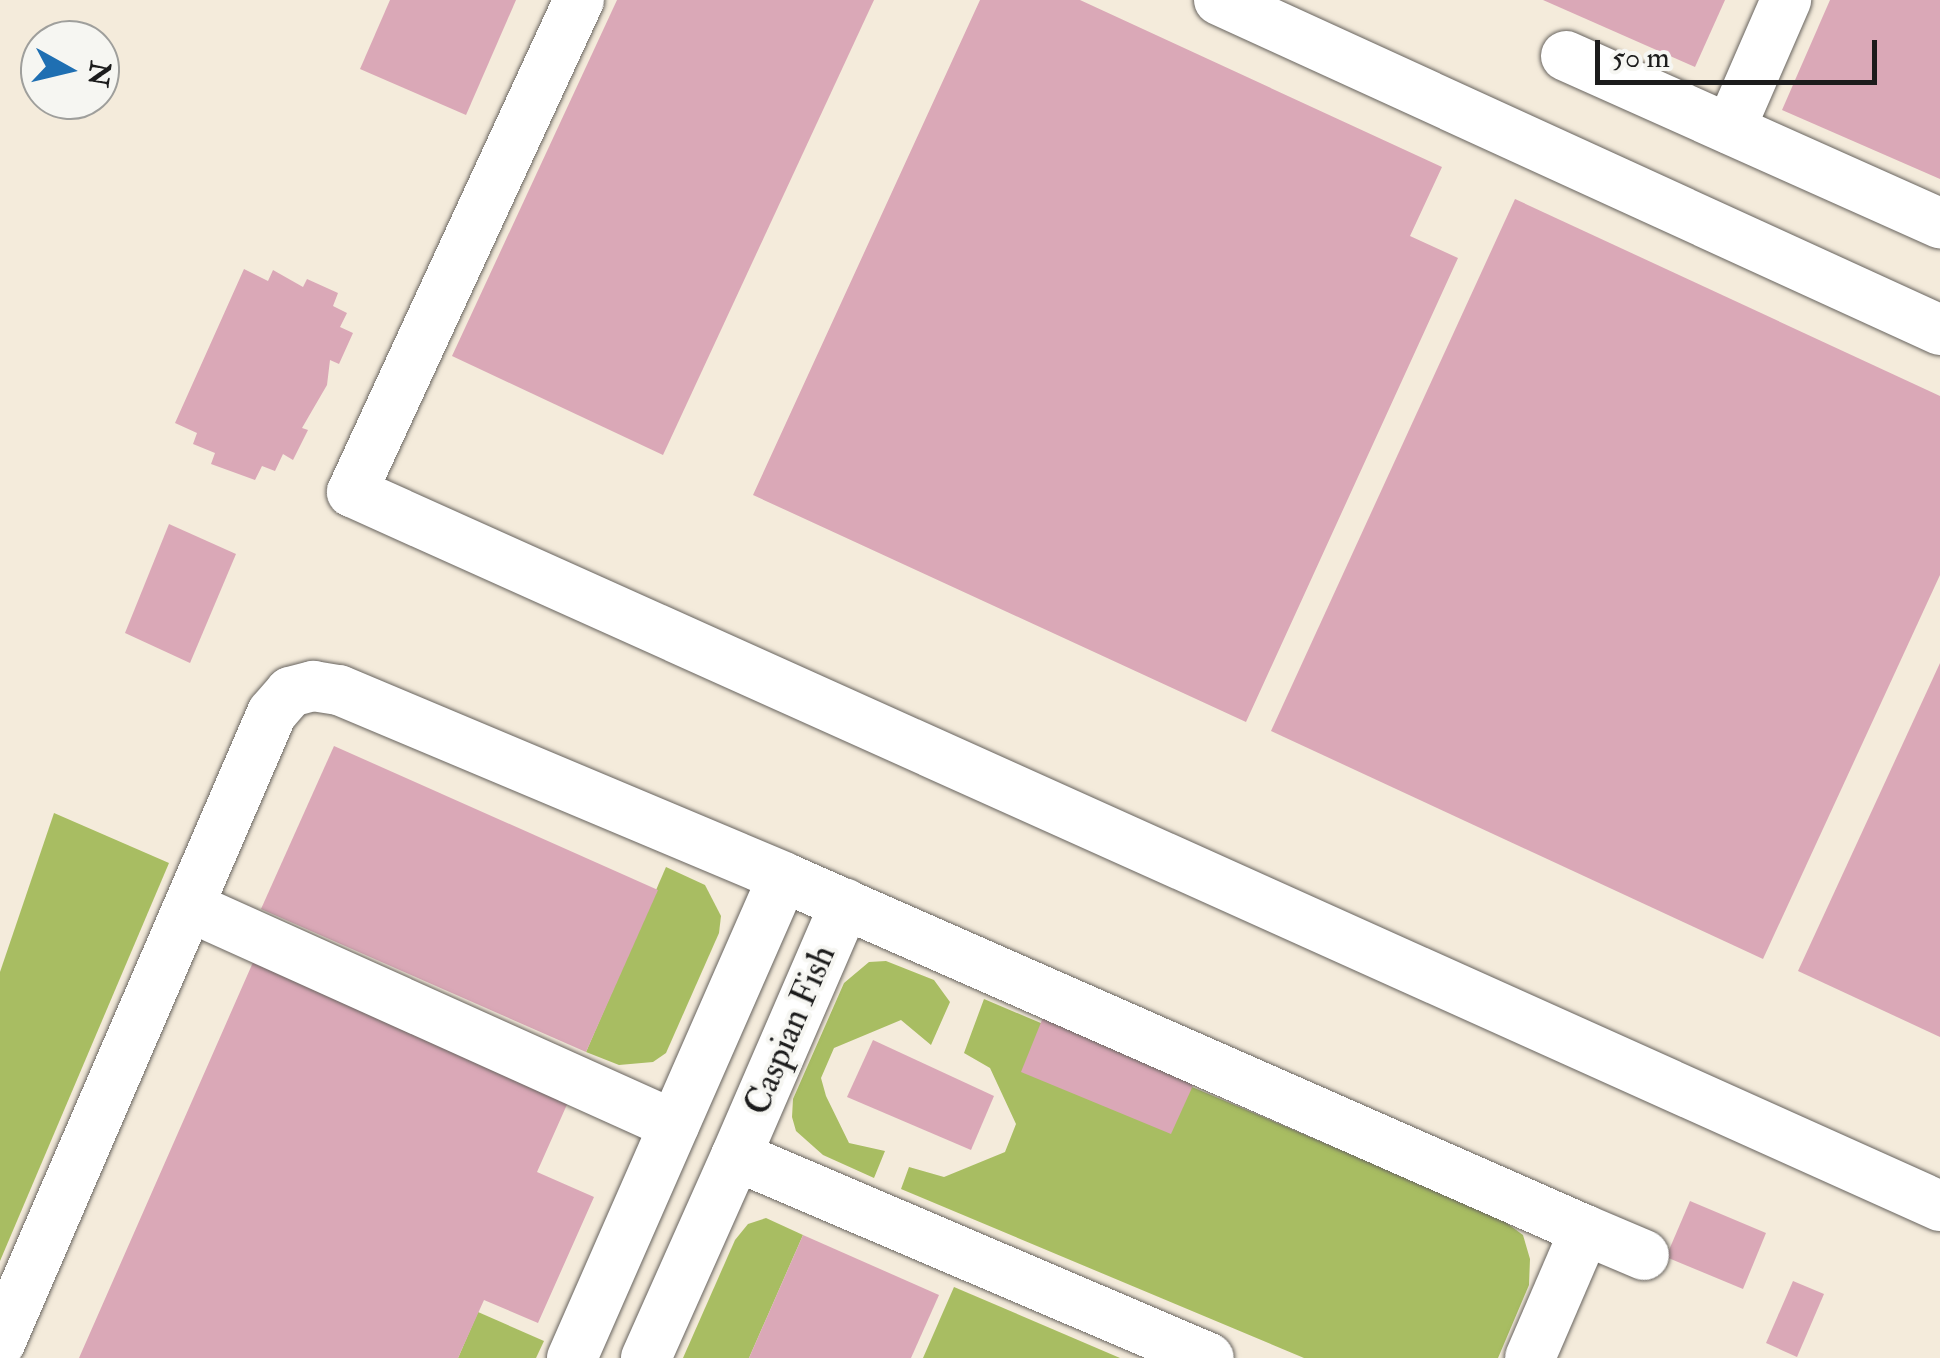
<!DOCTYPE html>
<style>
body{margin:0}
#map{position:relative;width:1940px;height:1358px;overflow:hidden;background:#f4ebdb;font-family:"IM FELL Double Pica",serif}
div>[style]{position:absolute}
.green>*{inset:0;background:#a8bd62}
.building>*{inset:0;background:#daa8b7}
.roads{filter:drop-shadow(0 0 2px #68645f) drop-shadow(0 0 2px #68645f)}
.minor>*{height:50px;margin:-25px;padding:0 25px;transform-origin:25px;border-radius:25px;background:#fff}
span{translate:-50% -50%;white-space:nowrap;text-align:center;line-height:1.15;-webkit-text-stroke:8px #f6f6f2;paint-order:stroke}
.street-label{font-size:35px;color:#1c1c1c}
.north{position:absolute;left:20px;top:20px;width:100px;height:100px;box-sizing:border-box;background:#f6f6f2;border:2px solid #9f9f9c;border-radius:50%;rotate:98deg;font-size:28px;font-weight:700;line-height:40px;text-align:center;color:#1c1c1c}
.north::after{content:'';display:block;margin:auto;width:35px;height:45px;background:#1f6fb2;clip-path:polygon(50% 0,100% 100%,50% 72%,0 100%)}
.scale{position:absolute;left:1595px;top:40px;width:282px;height:45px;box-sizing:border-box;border:5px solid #1c1c1c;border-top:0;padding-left:12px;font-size:30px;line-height:35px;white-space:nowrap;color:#1c1c1c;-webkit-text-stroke:8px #f6f6f2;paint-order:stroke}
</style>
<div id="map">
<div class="green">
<div style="clip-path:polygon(54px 813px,169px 863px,0 1261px,0 972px)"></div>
<div style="clip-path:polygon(666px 867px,705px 885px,721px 916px,719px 933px,666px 1053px,653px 1062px,619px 1065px,586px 1052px)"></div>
<div style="clip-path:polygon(886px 961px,934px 980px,950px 1002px,931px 1045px,901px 1020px,834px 1048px,821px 1078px,826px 1096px,849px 1143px,885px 1151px,874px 1178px,823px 1155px,796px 1131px,792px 1117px,793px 1099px,844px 983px,869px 962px)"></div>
<div style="clip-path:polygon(984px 999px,1497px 1216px,1523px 1235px,1530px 1259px,1529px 1285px,1498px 1358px,1304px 1358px,901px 1189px,909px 1167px,944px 1177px,1005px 1152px,1016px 1124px,990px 1068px,964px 1053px)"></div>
<div style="clip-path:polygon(766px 1218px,803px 1235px,749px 1358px,683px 1358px,735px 1240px,748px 1224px)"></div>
<div style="clip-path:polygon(954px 1287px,1120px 1358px,923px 1358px)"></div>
<div style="clip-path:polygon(478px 1312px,544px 1341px,536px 1358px,458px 1358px)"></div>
</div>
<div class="building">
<div style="clip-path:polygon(390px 0,516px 0,466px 115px,360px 69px)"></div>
<div style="clip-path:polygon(617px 0,874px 0,663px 455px,452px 356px)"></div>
<div style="clip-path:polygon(980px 0,1080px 0,1442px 167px,1410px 236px,1458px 258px,1246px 722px,753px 495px)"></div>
<div style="clip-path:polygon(1543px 0,1725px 0,1695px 67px)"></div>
<div style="clip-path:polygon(1830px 0,1940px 0,1940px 179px,1782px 110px)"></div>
<div style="clip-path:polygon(1515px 199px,1940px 396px,1940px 575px,1763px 959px,1271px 731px)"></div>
<div style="clip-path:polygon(244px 269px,268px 281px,273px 270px,303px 287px,307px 279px,338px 293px,333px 306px,347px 313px,340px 327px,353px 333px,339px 364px,330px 360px,327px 385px,302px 428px,308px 430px,293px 460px,283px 454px,275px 471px,262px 466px,255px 480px,211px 464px,215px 453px,193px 444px,197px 433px,175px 423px)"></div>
<div style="clip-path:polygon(169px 524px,236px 554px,190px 663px,125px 633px)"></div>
<div style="clip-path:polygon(1940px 663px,1940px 1037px,1798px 971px)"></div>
<div style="clip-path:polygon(334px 746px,658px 890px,586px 1052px,261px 909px)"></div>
<div style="clip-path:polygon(254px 960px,569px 1100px,537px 1172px,594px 1197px,538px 1323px,484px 1300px,458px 1358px,79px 1358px)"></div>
<div style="clip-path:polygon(1044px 1015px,1195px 1081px,1171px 1134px,1021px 1072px)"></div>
<div style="clip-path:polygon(873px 1040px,994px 1096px,971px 1150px,847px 1097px)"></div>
<div style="clip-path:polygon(1690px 1201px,1766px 1233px,1743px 1289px,1666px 1257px)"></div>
<div style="clip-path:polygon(803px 1235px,939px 1295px,911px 1358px,749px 1358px)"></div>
<div style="clip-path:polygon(1793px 1281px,1824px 1294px,1797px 1357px,1766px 1343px)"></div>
</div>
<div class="roads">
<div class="minor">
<div style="left:579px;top:0;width:542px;rotate:114.77deg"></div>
<div style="left:352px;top:492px;width:1741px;rotate:24.21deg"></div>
<div style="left:1219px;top:0;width:793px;rotate:24.59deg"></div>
<div style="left:1566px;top:56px;width:410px;rotate:24.1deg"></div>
<div style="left:1730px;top:129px;width:141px;rotate:-66.5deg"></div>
<div style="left:190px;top:907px;width:531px;rotate:24.25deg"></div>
<div style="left:736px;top:1156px;width:275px;rotate:-66.6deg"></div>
<div style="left:1585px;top:1230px;width:64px;rotate:23deg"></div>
<div style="left:0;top:1343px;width:686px;rotate:-66.65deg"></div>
<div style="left:272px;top:713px;width:28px;rotate:-49deg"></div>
<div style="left:290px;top:692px;width:24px;rotate:-15deg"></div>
<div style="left:313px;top:686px;width:26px;rotate:9deg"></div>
<div style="left:339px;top:690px;width:482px;rotate:22.8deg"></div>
<div style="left:783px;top:877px;width:876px;rotate:23.76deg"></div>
<div style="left:1585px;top:1230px;width:139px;rotate:113.3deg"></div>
<div style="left:572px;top:1358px;width:525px;rotate:-66.31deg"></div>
<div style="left:646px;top:1358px;width:221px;rotate:-66deg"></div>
<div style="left:736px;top:1156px;width:514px;rotate:23.13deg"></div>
</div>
</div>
<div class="street-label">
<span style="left:790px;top:1030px;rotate:-67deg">Caspian Fish</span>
</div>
<div class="north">N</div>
<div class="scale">50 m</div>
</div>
